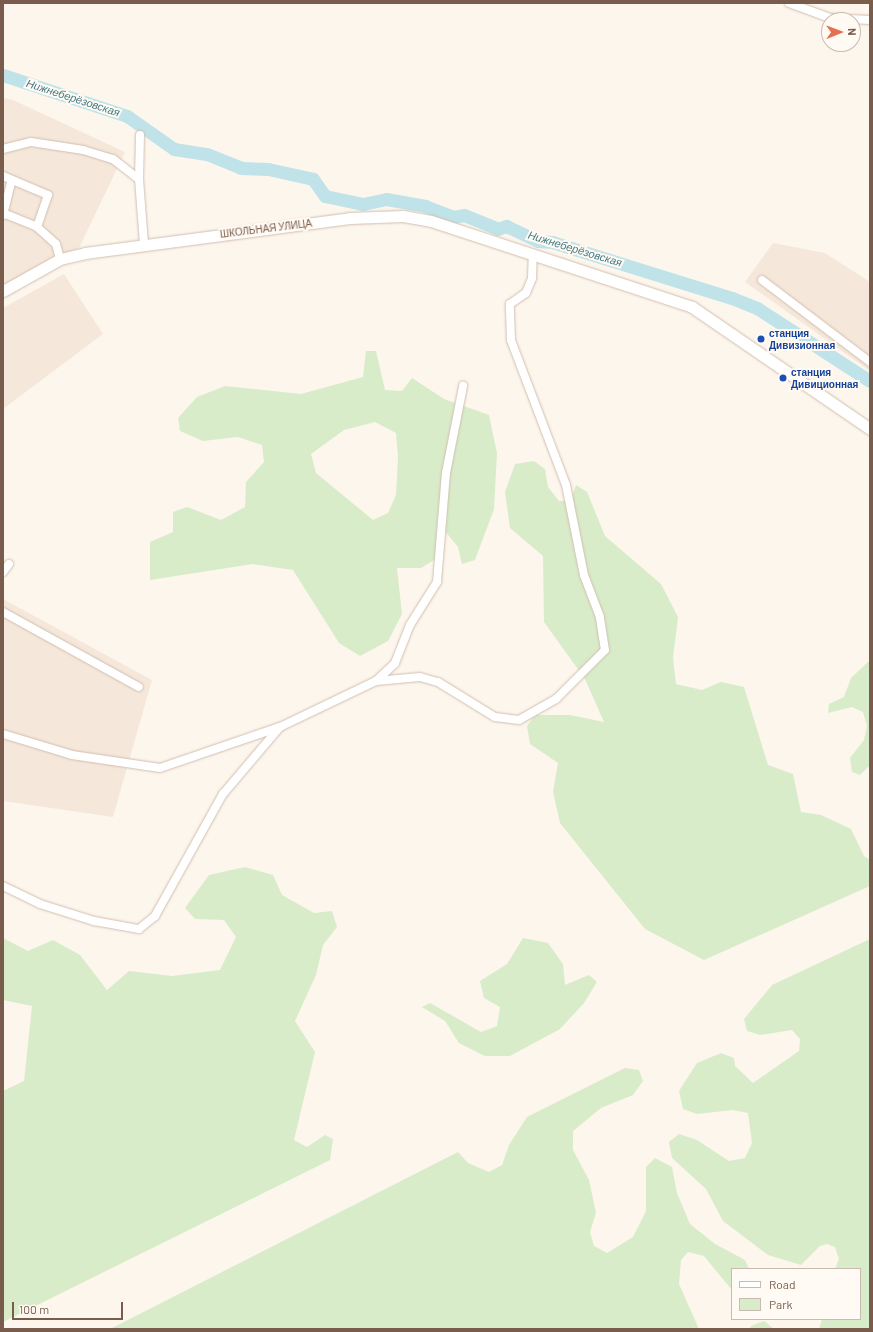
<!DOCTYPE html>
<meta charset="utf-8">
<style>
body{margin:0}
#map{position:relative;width:873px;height:1332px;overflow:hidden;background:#fdf6ec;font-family:Barlow,sans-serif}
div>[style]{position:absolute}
.residential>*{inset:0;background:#f5e8da}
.green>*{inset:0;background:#d8ecc9}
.river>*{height:13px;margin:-6.5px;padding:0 6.5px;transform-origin:6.5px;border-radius:6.5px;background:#bfe3e8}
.roads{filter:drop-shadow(0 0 1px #d1beb0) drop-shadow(0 0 1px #d1beb0)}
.street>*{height:8px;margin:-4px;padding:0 4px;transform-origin:4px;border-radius:4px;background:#fff}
.secondary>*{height:11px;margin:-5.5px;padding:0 5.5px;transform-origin:5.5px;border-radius:5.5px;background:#fff}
.dots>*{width:11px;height:11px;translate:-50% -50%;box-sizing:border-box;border:2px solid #fffaf3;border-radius:50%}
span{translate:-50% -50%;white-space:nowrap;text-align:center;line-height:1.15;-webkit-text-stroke:4px #fffaf3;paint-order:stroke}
.street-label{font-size:10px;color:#7a5c4d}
.transit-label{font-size:10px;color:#164399;font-weight:700}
.left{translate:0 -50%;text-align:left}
.water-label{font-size:11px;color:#437c86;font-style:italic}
.frame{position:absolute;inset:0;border:4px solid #7a5c4d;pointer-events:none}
.legend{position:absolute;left:731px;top:1268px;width:130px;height:52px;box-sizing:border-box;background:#fffaf3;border:1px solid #cabbb1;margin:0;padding:5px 7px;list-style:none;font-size:12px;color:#7a5c4d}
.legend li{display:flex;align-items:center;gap:8px;height:20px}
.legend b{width:20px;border:1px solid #cabbb1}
.north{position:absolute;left:821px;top:12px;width:40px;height:40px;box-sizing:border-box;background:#fffaf3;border:1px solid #cabbb1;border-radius:50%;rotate:89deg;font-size:11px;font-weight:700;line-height:16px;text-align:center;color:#7a5c4d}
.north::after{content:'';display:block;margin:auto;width:14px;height:18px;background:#e76f51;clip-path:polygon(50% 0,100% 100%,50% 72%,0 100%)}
.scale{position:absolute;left:12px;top:1302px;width:111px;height:18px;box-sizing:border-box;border:2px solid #7a5c4d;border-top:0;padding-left:5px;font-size:12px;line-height:14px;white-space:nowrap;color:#7a5c4d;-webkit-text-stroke:3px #fffaf3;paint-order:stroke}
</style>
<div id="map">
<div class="residential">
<div style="clip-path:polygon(3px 98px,13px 100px,125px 152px,79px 248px,3px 290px)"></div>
<div style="clip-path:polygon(773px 243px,825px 253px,870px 282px,870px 371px,745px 282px)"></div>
<div style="clip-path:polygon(64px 274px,103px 334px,3px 409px,3px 308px)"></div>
<div style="clip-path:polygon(3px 599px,152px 680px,113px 817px,3px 801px)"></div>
</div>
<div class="green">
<div style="clip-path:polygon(evenodd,366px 351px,376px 351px,385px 390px,402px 391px,412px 378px,444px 399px,489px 415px,497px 453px,494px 509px,475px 560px,462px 564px,458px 547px,440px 525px,439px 557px,421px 568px,397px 568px,402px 614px,388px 641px,360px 656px,339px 643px,293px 570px,253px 564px,150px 580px,150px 542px,173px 532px,173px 512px,187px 507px,221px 520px,245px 507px,246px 482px,264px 462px,262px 445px,238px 437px,203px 441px,180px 431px,178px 418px,197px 397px,225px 386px,301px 394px,363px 377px,366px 351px,375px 422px,396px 433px,398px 457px,396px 495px,388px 513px,373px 520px,316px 473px,311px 454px,344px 430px,375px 422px)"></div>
<div style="clip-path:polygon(534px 461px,545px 469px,548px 487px,559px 501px,570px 501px,576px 485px,587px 492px,605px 536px,661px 584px,678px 617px,673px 658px,676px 684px,702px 690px,721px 682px,744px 687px,768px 765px,793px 774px,801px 812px,821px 815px,851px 829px,864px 856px,870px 860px,870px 886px,704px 960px,645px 929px,560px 823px,553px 792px,558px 763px,530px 744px,527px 726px,535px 715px,570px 715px,604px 722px,585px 679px,544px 622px,543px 556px,510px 528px,505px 492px,515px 464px)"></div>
<div style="clip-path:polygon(870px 660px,870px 765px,860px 775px,852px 772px,850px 758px,864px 740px,867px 726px,863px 712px,852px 707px,828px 713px,829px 704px,844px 697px,851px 678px)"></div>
<div style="clip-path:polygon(245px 867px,273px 875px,282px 895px,314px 913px,332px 911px,337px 927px,323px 945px,316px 975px,295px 1021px,315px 1052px,294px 1140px,307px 1147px,325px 1135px,333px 1139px,330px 1160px,3px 1322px,3px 1091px,24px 1081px,32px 1006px,3px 1000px,3px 938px,28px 951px,53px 940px,80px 955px,107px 990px,129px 971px,172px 976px,220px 970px,236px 937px,224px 920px,195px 919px,185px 908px,209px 875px)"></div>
<div style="clip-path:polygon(523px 938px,548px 943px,563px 964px,565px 985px,589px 975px,597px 982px,584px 1003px,560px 1029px,510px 1056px,485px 1056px,459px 1043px,445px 1021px,422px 1007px,430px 1003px,481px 1032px,497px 1026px,500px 1007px,484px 998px,480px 981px,507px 964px)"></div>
<div style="clip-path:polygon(870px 939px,870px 1329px,819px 1329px,822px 1319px,860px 1319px,860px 1269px,835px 1269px,839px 1259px,835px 1247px,827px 1244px,820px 1246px,801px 1265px,768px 1255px,723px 1221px,706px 1189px,672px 1158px,669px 1142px,679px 1134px,697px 1140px,729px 1161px,745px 1158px,752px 1143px,748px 1113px,733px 1110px,697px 1114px,683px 1109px,679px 1091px,697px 1063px,721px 1053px,734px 1058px,735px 1066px,753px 1083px,799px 1051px,800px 1039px,792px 1030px,760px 1035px,747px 1031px,744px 1019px,772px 985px)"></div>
<div style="clip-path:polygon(625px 1068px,639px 1070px,643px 1081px,633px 1095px,601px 1108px,573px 1131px,573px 1150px,589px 1180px,596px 1213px,590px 1232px,594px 1246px,607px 1253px,633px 1237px,646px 1211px,646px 1167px,655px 1158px,672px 1167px,677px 1193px,690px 1224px,715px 1244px,745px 1260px,749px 1269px,732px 1269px,732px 1290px,704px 1256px,688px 1252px,681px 1260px,679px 1284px,699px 1329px,110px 1329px,458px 1152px,468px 1163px,489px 1172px,502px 1165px,509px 1145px,527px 1117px)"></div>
<div style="clip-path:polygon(764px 1321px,774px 1329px,750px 1329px,751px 1326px)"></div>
</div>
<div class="river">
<div style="left:3px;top:75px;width:131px;rotate:18.3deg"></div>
<div style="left:127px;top:116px;width:57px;rotate:35.1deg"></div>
<div style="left:174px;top:149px;width:33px;rotate:9deg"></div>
<div style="left:207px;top:154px;width:37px;rotate:22deg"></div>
<div style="left:241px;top:168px;width:27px;rotate:2deg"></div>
<div style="left:268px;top:169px;width:46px;rotate:12.5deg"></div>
<div style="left:313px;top:179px;width:21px;rotate:55deg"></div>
<div style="left:325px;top:196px;width:39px;rotate:12deg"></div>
<div style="left:363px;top:204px;width:24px;rotate:-12deg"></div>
<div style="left:386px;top:199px;width:40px;rotate:10deg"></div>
<div style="left:425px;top:206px;width:30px;rotate:21deg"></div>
<div style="left:453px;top:217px;width:11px;rotate:-10deg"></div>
<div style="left:464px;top:215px;width:37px;rotate:22deg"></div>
<div style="left:498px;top:229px;width:9px;rotate:-21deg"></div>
<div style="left:506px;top:226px;width:35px;rotate:25deg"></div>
<div style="left:538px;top:241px;width:14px;rotate:4deg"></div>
<div style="left:552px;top:242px;width:189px;rotate:17.3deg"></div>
<div style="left:732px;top:298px;width:27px;rotate:22deg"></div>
<div style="left:757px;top:308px;width:135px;rotate:32.9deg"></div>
</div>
<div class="roads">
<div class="street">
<div style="left:789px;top:3px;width:44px;rotate:20.1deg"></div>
<div style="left:830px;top:18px;width:40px;rotate:2.9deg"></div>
<div style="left:140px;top:135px;width:44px;rotate:91.3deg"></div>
<div style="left:139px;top:179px;width:65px;rotate:85.6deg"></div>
<div style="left:3px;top:149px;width:29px;rotate:-14deg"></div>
<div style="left:31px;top:142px;width:53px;rotate:8.7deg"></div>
<div style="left:83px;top:150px;width:31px;rotate:17deg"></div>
<div style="left:113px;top:159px;width:33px;rotate:38deg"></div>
<div style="left:3px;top:176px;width:49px;rotate:22.9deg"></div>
<div style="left:48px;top:195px;width:34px;rotate:109deg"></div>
<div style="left:3px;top:213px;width:37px;rotate:22deg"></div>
<div style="left:37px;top:227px;width:25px;rotate:42deg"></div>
<div style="left:56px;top:244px;width:16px;rotate:75deg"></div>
<div style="left:3px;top:215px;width:34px;rotate:-76deg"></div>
<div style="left:762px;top:280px;width:136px;rotate:37.2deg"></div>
<div style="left:3px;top:572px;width:10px;rotate:-53deg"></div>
<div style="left:3px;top:612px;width:155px;rotate:28.9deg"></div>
<div style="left:376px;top:681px;width:44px;rotate:-5.2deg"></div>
<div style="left:420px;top:677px;width:19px;rotate:16deg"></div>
<div style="left:438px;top:682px;width:67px;rotate:31.6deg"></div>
<div style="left:495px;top:717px;width:24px;rotate:7deg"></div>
<div style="left:519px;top:720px;width:43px;rotate:-29.6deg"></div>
<div style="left:556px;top:699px;width:69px;rotate:-45deg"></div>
<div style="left:605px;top:650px;width:33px;rotate:-99deg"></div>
<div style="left:600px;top:617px;width:45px;rotate:-110.9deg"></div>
<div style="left:584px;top:575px;width:92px;rotate:-101.3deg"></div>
<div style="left:566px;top:485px;width:155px;rotate:-110.8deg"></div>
<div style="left:511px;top:340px;width:36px;rotate:-92deg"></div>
<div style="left:510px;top:304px;width:19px;rotate:-35deg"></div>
<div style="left:526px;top:293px;width:16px;rotate:-68deg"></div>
<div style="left:532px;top:278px;width:24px;rotate:-88deg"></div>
<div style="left:3px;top:734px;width:72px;rotate:16.9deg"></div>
<div style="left:72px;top:755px;width:89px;rotate:8.4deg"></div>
<div style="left:160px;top:768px;width:127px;rotate:-18.9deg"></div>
<div style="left:280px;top:727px;width:106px;rotate:-25.6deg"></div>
<div style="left:376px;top:681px;width:26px;rotate:-43deg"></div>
<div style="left:395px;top:663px;width:41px;rotate:-68.5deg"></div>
<div style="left:410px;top:625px;width:51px;rotate:-57.9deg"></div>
<div style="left:437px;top:582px;width:109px;rotate:-85.3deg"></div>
<div style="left:446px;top:473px;width:89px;rotate:-78.9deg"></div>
<div style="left:3px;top:886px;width:41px;rotate:25.9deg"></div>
<div style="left:40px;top:904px;width:57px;rotate:17.5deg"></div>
<div style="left:94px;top:921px;width:46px;rotate:10.1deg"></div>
<div style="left:139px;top:929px;width:21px;rotate:-39deg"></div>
<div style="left:155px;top:916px;width:140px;rotate:-60.9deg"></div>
<div style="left:223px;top:794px;width:87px;rotate:-49.7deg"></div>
</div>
<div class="secondary">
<div style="left:3px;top:291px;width:65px;rotate:-29.3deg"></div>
<div style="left:60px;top:259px;width:26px;rotate:-13deg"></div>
<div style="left:85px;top:253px;width:267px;rotate:-7.5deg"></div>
<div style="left:350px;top:218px;width:53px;rotate:-2.2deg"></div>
<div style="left:403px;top:216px;width:28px;rotate:10deg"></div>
<div style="left:431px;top:221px;width:275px;rotate:18.2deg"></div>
<div style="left:692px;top:307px;width:216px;rotate:34.4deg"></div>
</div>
</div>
<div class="dots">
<div style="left:761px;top:339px;background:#1a4fb4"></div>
<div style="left:783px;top:378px;background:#1a4fb4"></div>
</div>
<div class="street-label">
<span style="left:266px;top:229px;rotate:-7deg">ШКОЛЬНАЯ УЛИЦА</span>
</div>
<div class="transit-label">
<span class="left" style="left:769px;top:339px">станция<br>Дивизионная</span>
<span class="left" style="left:791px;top:378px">станция<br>Дивиционная</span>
</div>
<div class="water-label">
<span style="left:73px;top:98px;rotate:18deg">Нижнеберёзовская</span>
<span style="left:575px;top:249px;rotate:17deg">Нижнеберёзовская</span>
</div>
<div class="frame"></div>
<ul class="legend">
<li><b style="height:5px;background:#fff"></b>Road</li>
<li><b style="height:11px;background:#d8ecc9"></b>Park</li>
</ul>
<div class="north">N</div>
<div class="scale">100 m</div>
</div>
